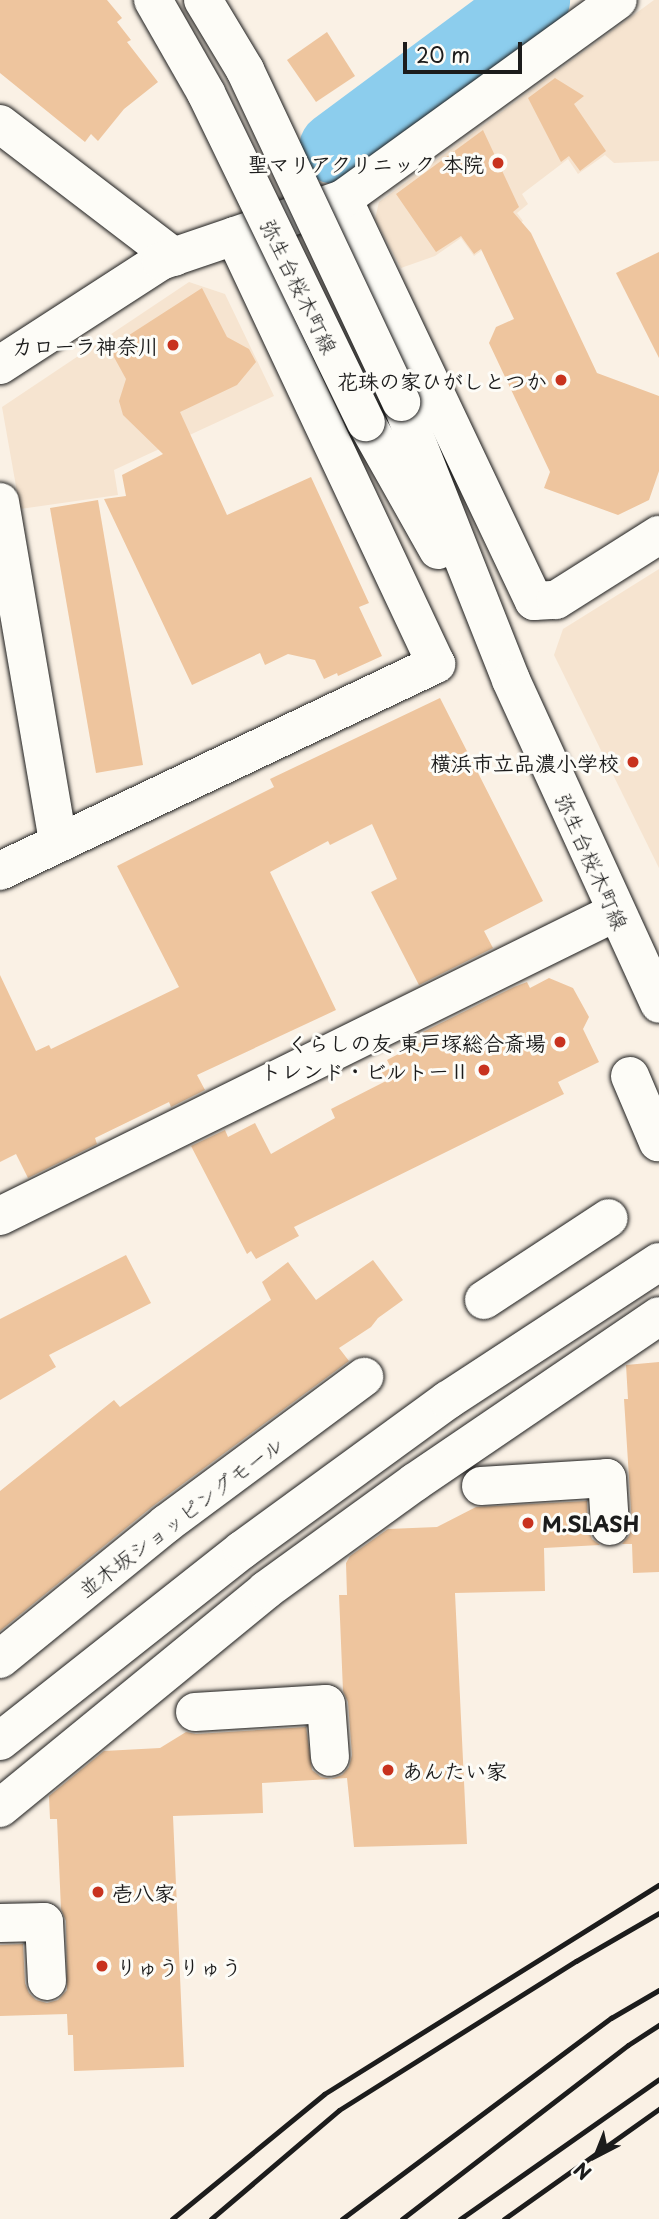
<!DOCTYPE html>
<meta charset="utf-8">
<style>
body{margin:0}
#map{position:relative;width:659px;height:2219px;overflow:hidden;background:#faf1e5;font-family:"Playpen Sans","Klee One",sans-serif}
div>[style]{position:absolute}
.built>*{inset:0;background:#f6e4d0}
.river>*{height:72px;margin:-36px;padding:0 36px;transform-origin:36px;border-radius:36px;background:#8ccded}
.building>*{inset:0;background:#eec59e}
.roads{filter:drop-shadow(0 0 2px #1c1c1c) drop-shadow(0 0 2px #1c1c1c)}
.minor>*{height:38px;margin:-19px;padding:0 19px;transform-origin:19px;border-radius:19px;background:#fdfcf7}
.major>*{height:38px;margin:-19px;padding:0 19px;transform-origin:19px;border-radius:19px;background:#fdfcf7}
.rail>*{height:5px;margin:-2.5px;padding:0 2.5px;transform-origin:2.5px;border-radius:2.5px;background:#1c1c1c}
.bridges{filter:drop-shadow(0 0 2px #1c1c1c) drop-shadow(0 0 2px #1c1c1c)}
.major-bridge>*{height:38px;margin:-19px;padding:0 19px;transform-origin:19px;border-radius:19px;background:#fdfcf7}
.dots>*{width:19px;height:19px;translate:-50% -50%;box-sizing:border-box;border:4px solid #fdfcf7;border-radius:50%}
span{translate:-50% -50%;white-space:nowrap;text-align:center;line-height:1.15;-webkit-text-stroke:6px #fdfcf7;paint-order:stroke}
.poi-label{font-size:21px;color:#1c1c1c;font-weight:700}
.right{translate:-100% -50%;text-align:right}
.left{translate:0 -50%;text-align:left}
.street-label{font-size:21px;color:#1c1c1c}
.north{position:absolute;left:561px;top:2121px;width:70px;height:70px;-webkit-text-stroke:5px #fdfcf7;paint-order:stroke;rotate:222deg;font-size:19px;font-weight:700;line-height:28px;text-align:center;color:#1c1c1c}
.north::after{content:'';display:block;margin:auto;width:24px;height:32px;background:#1c1c1c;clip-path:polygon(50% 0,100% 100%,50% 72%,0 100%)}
.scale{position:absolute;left:403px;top:42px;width:119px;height:32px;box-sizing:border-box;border:4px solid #1c1c1c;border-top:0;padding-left:9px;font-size:21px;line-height:24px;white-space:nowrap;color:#1c1c1c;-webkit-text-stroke:5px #fdfcf7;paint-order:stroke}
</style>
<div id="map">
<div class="built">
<div style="clip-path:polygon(654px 0,659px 0,659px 161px,614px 163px,605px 155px,578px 174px,568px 159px,522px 194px,528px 204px,517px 213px,523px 221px,474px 256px,461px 238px,435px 256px,401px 268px,375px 219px,379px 202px)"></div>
<div style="clip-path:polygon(189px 282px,225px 294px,274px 396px,114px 470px,118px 495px,20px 509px,2px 407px)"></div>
<div style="clip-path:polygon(659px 569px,659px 868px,554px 655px,563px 629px)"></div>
</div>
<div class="river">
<div style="left:335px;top:148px;width:248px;rotate:-36.6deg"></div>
</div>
<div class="building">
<div style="clip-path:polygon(0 0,107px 0,122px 18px,117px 22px,131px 40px,127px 42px,158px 82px,124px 109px,98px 141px,91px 134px,85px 142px,0 73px)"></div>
<div style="clip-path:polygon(327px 32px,355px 76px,316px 102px,287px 60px)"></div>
<div style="clip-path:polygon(555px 78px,584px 96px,574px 104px,606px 151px,580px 171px,569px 156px,561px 162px,528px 98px)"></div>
<div style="clip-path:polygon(483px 130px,519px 207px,513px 212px,531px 233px,597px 373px,659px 396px,659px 471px,649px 500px,618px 515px,544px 488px,550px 472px,489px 343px,496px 327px,514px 319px,481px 249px,474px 254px,461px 236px,436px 252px,396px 194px)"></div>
<div style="clip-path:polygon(659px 252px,659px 358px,616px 273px)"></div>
<div style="clip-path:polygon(202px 288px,227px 337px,249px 349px,256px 362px,237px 385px,180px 412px,227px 515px,311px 477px,369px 603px,359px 607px,382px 656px,338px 676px,337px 673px,324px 679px,315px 660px,288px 654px,265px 665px,260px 653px,192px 685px,104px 499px,126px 496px,122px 475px,163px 454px,123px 415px,119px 401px,126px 379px,109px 348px)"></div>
<div style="clip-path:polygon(98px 500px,143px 765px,96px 773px,50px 508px)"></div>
<div style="clip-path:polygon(440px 698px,543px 901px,484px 931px,493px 948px,419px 985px,371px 892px,397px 879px,372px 824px,330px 845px,328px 841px,270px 872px,336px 1010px,197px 1075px,205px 1090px,171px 1107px,169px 1102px,95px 1138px,97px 1144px,28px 1178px,16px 1154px,0 1162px,0 975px,36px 1051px,49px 1045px,51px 1049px,179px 987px,117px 866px,274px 787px,270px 779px)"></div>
<div style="clip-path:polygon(549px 978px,573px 988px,589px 1017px,583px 1029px,599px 1062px,558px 1082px,564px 1094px,294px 1227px,299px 1236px,256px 1259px,251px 1251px,247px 1254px,191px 1146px,225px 1130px,228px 1137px,255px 1123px,271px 1154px,335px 1118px,331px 1109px,386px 1081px,382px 1072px,391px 1068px,387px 1060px,427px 1039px,423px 1032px,514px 987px,527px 982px,530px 988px)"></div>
<div style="clip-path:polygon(126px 1255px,151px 1303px,49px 1355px,56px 1367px,0 1400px,0 1319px)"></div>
<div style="clip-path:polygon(373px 1260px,403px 1300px,378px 1318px,371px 1327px,339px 1348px,349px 1361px,153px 1506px,0 1631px,0 1491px,114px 1400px,120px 1407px,271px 1300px,262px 1282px,288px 1262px,316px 1300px)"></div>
<div style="clip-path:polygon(659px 1362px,659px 1572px,633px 1573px,632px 1544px,622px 1544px,629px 1536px,632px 1525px,624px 1399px,628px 1399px,626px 1365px)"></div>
<div style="clip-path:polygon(587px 1501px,588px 1528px,592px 1539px,600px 1545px,544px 1548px,545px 1591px,455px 1593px,467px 1844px,354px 1847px,347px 1778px,262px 1783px,263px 1813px,173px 1816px,184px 2067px,74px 2071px,73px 2035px,68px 2035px,67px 2014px,0 2016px,0 1945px,23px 1944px,25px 1983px,29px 1993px,36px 2000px,47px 2003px,58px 2000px,67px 1990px,66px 1921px,61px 1909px,57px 1819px,50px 1819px,49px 1796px,104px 1751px,160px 1748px,186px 1732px,196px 1734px,306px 1727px,312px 1770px,321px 1777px,331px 1779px,342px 1775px,349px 1767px,352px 1755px,348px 1702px,343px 1691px,339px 1595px,347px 1595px,346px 1563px,350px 1556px,388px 1529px,437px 1527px,476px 1507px)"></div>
</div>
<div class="roads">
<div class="minor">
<div style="left:0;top:124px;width:219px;rotate:37.4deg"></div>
<div style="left:343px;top:199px;width:445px;rotate:64.6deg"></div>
<div style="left:534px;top:601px;width:22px;rotate:-3deg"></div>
<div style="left:556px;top:600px;width:122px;rotate:-32.3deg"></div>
<div style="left:0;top:365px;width:192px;rotate:-32.9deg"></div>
<div style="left:161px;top:261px;width:192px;rotate:-18.8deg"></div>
<div style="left:343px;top:199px;width:339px;rotate:-35.9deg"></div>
<div style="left:0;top:502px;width:346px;rotate:80.3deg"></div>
<div style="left:0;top:871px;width:483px;rotate:-25.4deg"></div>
<div style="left:436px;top:664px;width:473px;rotate:-115.2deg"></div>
<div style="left:630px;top:1076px;width:72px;rotate:67deg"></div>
<div style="left:0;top:1216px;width:687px;rotate:-26.27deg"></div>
<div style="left:484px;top:1300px;width:149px;rotate:-33.3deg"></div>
<div style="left:481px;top:1486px;width:126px;rotate:-3.6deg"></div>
<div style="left:607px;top:1478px;width:48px;rotate:86.4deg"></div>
<div style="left:0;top:1659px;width:214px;rotate:-39.1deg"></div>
<div style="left:166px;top:1524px;width:247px;rotate:-36.6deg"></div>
<div style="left:195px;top:1712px;width:131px;rotate:-3.5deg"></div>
<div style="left:326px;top:1704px;width:53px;rotate:85.7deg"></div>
<div style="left:0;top:1741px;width:308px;rotate:-38.3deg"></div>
<div style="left:242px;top:1550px;width:255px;rotate:-36.1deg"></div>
<div style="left:448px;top:1400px;width:252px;rotate:-33.2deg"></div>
<div style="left:0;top:1808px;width:344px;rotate:-39.3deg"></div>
<div style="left:266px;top:1590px;width:184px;rotate:-35.9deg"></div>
<div style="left:415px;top:1482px;width:295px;rotate:-34.2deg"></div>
<div style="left:0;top:1923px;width:44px;rotate:-1.3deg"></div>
<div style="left:44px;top:1922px;width:59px;rotate:87.1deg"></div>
</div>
<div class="major">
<div style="left:401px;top:402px;width:299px;rotate:68.4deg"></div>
<div style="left:511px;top:680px;width:356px;rotate:65.4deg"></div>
<div style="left:366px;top:422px;width:147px;rotate:60.6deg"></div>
</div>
</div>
<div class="rail">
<div style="left:172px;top:2219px;width:197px;rotate:-39.4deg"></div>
<div style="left:324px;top:2094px;width:395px;rotate:-32deg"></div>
<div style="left:211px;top:2219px;width:168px;rotate:-40.4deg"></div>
<div style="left:339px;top:2110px;width:280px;rotate:-32.2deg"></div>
<div style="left:576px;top:1961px;width:96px;rotate:-30deg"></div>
<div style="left:342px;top:2219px;width:336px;rotate:-36.8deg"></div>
<div style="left:611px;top:2018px;width:56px;rotate:-30.3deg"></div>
<div style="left:402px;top:2219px;width:285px;rotate:-37.6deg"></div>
<div style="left:628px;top:2045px;width:37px;rotate:-33deg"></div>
<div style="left:460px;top:2219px;width:243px;rotate:-35.1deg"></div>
<div style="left:504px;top:2219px;width:190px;rotate:-35.4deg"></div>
</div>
<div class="bridges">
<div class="major-bridge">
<div style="left:153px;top:0;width:107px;rotate:60.3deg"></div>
<div style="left:206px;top:93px;width:366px;rotate:64.1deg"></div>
<div style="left:203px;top:0;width:82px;rotate:59deg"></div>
<div style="left:245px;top:70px;width:367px;rotate:64.8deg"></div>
</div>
</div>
<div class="dots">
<div style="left:498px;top:163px;background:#c8321e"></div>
<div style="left:173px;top:345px;background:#c8321e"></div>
<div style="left:561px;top:380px;background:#c8321e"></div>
<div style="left:633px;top:762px;background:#c8321e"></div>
<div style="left:560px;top:1042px;background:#c8321e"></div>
<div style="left:484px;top:1070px;background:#c8321e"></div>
<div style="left:528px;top:1523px;background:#c8321e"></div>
<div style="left:388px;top:1770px;background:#c8321e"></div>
<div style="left:98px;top:1892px;background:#c8321e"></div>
<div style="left:102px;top:1966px;background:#c8321e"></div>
</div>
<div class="poi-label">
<span class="right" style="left:484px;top:163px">聖マリアクリニック 本院</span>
<span class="right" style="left:159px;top:345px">カローラ神奈川</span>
<span class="right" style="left:547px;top:380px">花珠の家ひがしとつか</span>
<span class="right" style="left:619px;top:762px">横浜市立品濃小学校</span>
<span class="right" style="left:546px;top:1042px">くらしの友 東戸塚総合斎場</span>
<span class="right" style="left:470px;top:1070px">トレンド・ビルトーⅡ</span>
<span class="left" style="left:542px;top:1523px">M.SLASH</span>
<span class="left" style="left:402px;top:1770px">あんたい家</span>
<span class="left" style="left:112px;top:1892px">壱八家</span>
<span class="left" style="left:116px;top:1966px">りゅうりゅう</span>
</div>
<div class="street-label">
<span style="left:300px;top:286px;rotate:64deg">弥生台桜木町線</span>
<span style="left:593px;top:861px;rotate:66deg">弥生台桜木町線</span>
<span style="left:180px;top:1516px;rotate:-37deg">並木坂ショッピングモール</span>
</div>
<div class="north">N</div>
<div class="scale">20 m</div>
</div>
